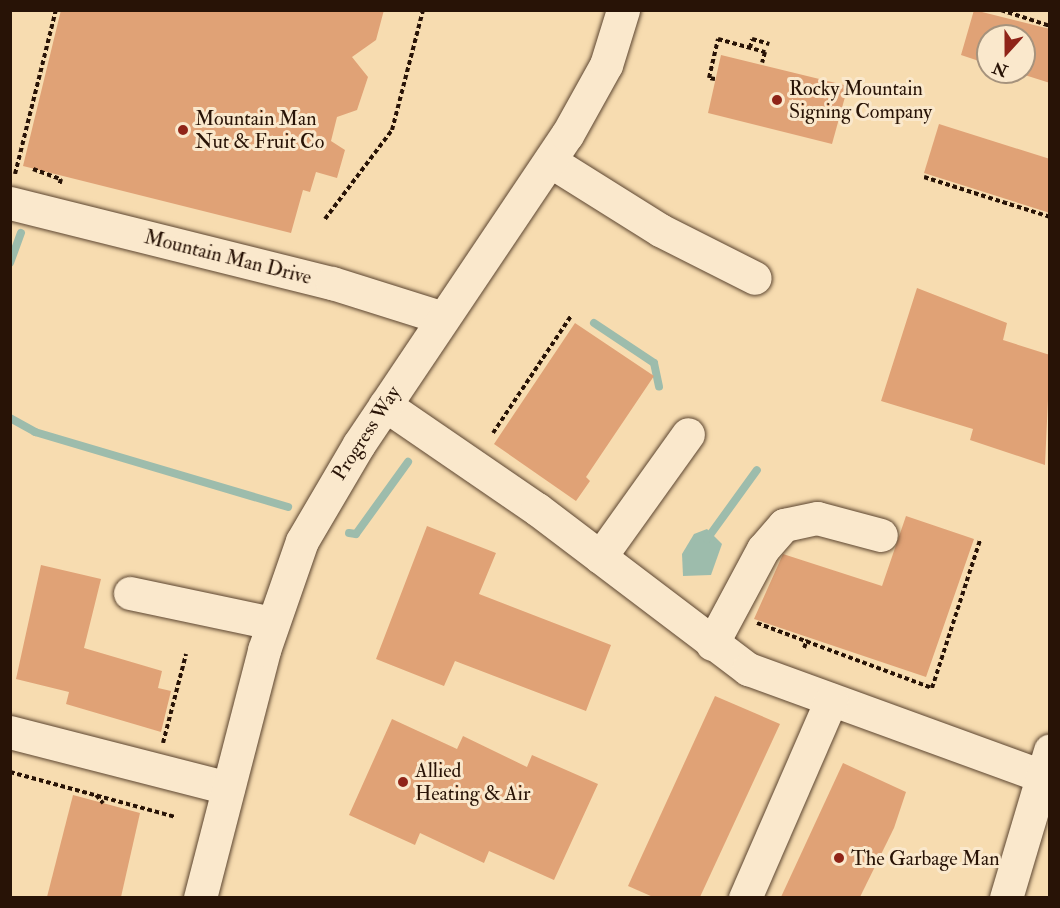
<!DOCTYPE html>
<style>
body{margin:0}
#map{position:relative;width:1060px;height:908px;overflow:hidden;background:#f7dcb0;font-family:"IM FELL Double Pica",serif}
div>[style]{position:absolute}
.water>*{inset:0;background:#9dbcac}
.stream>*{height:8px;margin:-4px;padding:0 4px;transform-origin:4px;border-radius:4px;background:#9dbcac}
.building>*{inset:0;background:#e0a276}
.path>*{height:4px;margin-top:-2px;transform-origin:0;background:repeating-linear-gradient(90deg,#281306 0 4.5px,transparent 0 7.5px)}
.roads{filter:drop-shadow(0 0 2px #5c4530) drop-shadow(0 0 2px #5c4530)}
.minor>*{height:33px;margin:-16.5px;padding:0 16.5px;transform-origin:16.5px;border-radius:16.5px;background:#fae8cc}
.dots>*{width:16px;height:16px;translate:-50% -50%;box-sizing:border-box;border:3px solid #fae8cc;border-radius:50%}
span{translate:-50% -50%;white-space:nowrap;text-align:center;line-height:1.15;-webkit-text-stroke:6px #fae8cc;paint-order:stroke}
.poi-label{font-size:20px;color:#281306}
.left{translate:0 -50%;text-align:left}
.street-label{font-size:20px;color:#281306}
.frame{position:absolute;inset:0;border:12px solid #281306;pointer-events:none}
.north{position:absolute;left:976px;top:24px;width:60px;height:60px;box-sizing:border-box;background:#fae8cc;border:2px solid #a6937d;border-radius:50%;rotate:201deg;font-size:16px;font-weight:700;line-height:24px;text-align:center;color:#281306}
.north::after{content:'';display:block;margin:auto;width:21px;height:27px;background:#8f2418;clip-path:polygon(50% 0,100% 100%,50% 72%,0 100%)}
</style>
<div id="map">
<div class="water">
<div style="clip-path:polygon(707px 529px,722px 544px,711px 575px,683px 576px,682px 554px,694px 534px)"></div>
</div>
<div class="stream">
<div style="left:10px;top:263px;width:32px;rotate:-70deg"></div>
<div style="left:594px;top:323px;width:72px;rotate:33.7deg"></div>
<div style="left:654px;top:363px;width:24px;rotate:78deg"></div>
<div style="left:10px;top:418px;width:29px;rotate:29deg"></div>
<div style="left:35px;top:432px;width:264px;rotate:16.5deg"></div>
<div style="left:349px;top:533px;width:7px;rotate:8deg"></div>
<div style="left:356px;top:534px;width:89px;rotate:-54.2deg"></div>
<div style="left:707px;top:539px;width:85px;rotate:-54.1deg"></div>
</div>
<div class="building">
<div style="clip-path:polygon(61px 10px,384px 10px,376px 40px,352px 57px,368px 77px,357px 110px,337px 117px,331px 141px,345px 150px,337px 178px,316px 172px,310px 192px,303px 190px,291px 233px,23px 166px)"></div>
<div style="clip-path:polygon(974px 10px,1050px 29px,1050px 83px,1015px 72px,1024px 72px,1024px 36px,988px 36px,988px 64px,961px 55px)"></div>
<div style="clip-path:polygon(721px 55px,848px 86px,832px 144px,708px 113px)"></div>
<div style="clip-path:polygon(939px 124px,1050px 159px,1050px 213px,924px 173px)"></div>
<div style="clip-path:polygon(917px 288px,1007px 323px,1003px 340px,1050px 355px,1045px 465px,970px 440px,973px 429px,881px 401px)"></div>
<div style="clip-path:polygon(575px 323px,654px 376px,586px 477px,590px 481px,576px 501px,494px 444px)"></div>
<div style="clip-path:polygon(906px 516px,974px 539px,926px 677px,754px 619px,783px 554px,882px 586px)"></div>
<div style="clip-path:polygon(427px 526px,496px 553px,479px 594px,611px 645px,586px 711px,455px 661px,444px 686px,376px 659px)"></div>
<div style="clip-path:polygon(41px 565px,101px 579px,84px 648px,162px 671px,158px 688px,171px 691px,161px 732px,66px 704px,69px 692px,16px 679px)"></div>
<div style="clip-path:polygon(715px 696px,780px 724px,700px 897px,653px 897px,628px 886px)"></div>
<div style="clip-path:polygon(392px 719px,457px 749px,463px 736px,527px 767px,532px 755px,598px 784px,554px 880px,489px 851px,484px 863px,420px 833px,415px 845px,349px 815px)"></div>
<div style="clip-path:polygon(843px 763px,906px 792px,894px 828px,860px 897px,781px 897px)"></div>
<div style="clip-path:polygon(73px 795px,140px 813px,121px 897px,47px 897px)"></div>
</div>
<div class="path">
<div style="left:1001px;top:10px;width:52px;rotate:18.1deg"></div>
<div style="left:750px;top:48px;width:9px;rotate:-77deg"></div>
<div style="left:752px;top:39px;width:18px;rotate:16deg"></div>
<div style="left:715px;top:79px;width:6px;rotate:-171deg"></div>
<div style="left:709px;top:78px;width:40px;rotate:-77deg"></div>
<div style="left:718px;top:39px;width:49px;rotate:15.5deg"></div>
<div style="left:765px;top:52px;width:11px;rotate:105deg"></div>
<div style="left:33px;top:169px;width:30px;rotate:20deg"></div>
<div style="left:61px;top:179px;width:7px;rotate:106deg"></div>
<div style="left:15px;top:174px;width:169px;rotate:-76deg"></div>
<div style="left:924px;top:177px;width:132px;rotate:17.6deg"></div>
<div style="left:325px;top:219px;width:111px;rotate:-53deg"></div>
<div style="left:392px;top:130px;width:124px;rotate:-75.5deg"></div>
<div style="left:493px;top:433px;width:141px;rotate:-56.3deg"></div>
<div style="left:757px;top:623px;width:187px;rotate:20.4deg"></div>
<div style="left:932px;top:688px;width:156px;rotate:-72deg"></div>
<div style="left:804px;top:648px;width:9px;rotate:-69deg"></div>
<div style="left:163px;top:743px;width:92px;rotate:-75.5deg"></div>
<div style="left:10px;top:772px;width:172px;rotate:15.2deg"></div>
<div style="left:96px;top:795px;width:11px;rotate:49deg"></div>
</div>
<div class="roads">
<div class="minor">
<div style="left:550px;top:161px;width:130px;rotate:32.1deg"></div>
<div style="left:660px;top:230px;width:106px;rotate:26.8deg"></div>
<div style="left:10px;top:203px;width:332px;rotate:14deg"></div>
<div style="left:332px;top:283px;width:116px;rotate:17.5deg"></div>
<div style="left:385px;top:405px;width:184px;rotate:34.4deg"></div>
<div style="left:537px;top:509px;width:265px;rotate:37.2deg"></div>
<div style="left:748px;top:669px;width:313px;rotate:20deg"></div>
<div style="left:600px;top:557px;width:151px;rotate:-54.4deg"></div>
<div style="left:130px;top:593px;width:145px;rotate:11.9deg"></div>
<div style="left:712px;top:644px;width:108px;rotate:-61.8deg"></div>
<div style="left:763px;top:549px;width:32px;rotate:-49deg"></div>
<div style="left:784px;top:525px;width:34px;rotate:-12deg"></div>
<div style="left:817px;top:518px;width:66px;rotate:14.9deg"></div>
<div style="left:10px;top:732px;width:225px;rotate:14.4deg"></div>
<div style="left:200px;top:898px;width:256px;rotate:-75.5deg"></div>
<div style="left:264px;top:650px;width:115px;rotate:-70.8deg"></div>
<div style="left:302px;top:541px;width:113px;rotate:-59.6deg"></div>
<div style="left:359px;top:444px;width:372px;rotate:-56.1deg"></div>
<div style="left:567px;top:135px;width:80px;rotate:-60.9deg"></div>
<div style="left:606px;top:65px;width:58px;rotate:-72.8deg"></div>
<div style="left:745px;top:898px;width:216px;rotate:-66.5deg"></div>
<div style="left:1006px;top:898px;width:154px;rotate:-73.4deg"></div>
</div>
</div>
<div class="dots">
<div style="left:777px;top:100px;background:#8f2418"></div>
<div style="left:183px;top:130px;background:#8f2418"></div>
<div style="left:403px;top:782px;background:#8f2418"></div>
<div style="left:839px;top:858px;background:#8f2418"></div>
</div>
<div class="poi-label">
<span class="left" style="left:789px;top:100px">Rocky Mountain<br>Signing Company</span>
<span class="left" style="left:195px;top:130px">Mountain Man<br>Nut &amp; Fruit Co</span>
<span class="left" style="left:415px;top:782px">Allied<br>Heating &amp; Air</span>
<span class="left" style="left:851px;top:858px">The Garbage Man</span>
</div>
<div class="street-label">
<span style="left:228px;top:257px;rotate:14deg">Mountain Man Drive</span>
<span style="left:366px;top:433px;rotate:-57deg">Progress Way</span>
</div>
<div class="frame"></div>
<div class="north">N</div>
</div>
